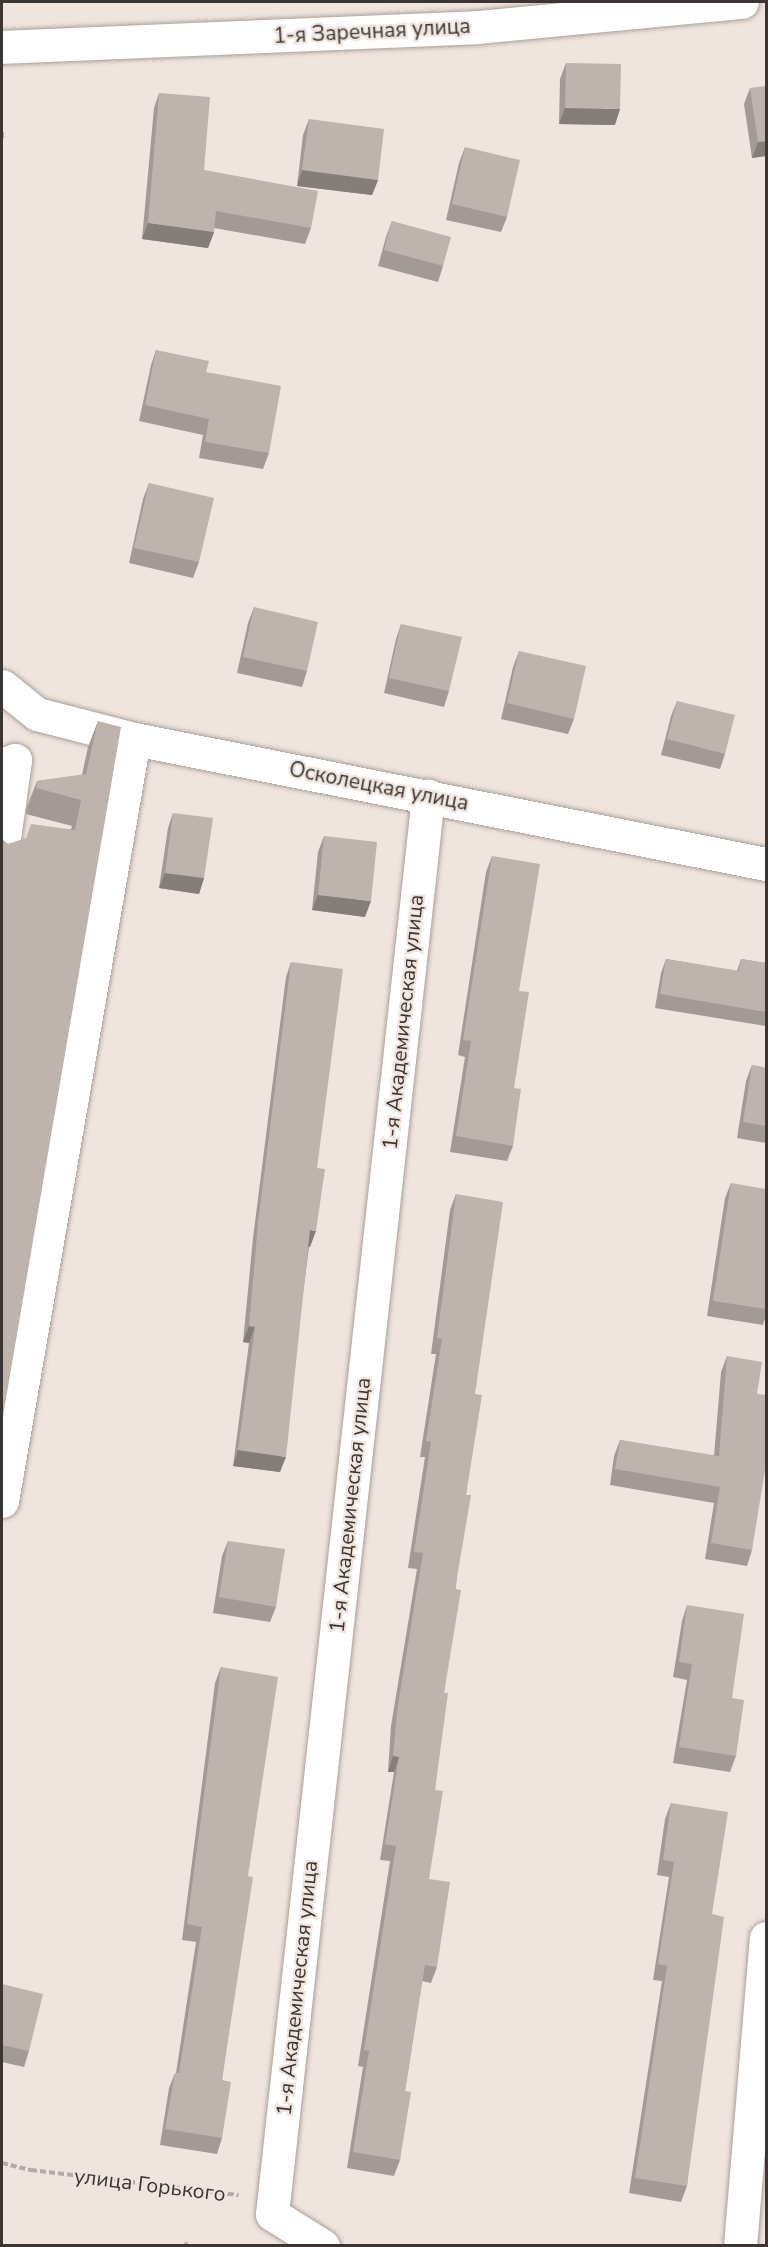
<!DOCTYPE html>
<meta charset="utf-8">
<style>
body{margin:0}
#map{position:relative;width:768px;height:2247px;overflow:hidden;background:#f0e4de;font-family:"Nunito Sans",sans-serif}
div>[style]{position:absolute}
.path>*{height:4px;margin-top:-2px;transform-origin:0;background:repeating-linear-gradient(90deg,#b4aaa6 0 6px,transparent 0 9px)}
.roads{filter:drop-shadow(0 0 2px #aa9f99) drop-shadow(0 0 2px #aa9f99)}
.minor>*{height:33px;margin:-16.5px;padding:0 16.5px;transform-origin:16.5px;border-radius:16.5px;background:#fff}
.wall>*{inset:0;background:#a39a95}
.shaded-wall>*{inset:0;background:#857d79}
.building>*{inset:0;background:#beb3ad}
span{translate:-50% -50%;white-space:nowrap;text-align:center;line-height:1.15;-webkit-text-stroke:4.5px #f0e4de;paint-order:stroke}
.street-label{font-size:21px;color:#3b3634}
.frame{position:absolute;inset:0;border:3px solid #3b3634;pointer-events:none}
</style>
<div id="map">
<div class="path">
<div style="left:2px;top:132px;width:9px;rotate:90deg"></div>
<div style="left:2px;top:2163px;width:30px;rotate:14deg"></div>
<div style="left:31px;top:2170px;width:209px;rotate:6.9deg"></div>
</div>
<div class="roads">
<div class="minor">
<div style="left:2px;top:47px;width:475px;rotate:-2.4deg"></div>
<div style="left:477px;top:27px;width:266px;rotate:-5.4deg"></div>
<div style="left:2px;top:686px;width:45px;rotate:38.7deg"></div>
<div style="left:37px;top:714px;width:100px;rotate:14.5deg"></div>
<div style="left:134px;top:739px;width:644px;rotate:11.19deg"></div>
<div style="left:2px;top:765px;width:14px;rotate:-21deg"></div>
<div style="left:15px;top:760px;width:93px;rotate:98deg"></div>
<div style="left:2px;top:1501px;width:773px;rotate:-80.17deg"></div>
<div style="left:323px;top:2246px;width:60px;rotate:-147.9deg"></div>
<div style="left:272px;top:2214px;width:1427px;rotate:-83.72deg"></div>
<div style="left:740px;top:2246px;width:309px;rotate:-85.2deg"></div>
</div>
</div>
<div class="wall">
<div style="clip-path:polygon(566px 63px,615px 125px,559px 124px,560px 79px)"></div>
<div style="clip-path:polygon(750px 88px,766px 156px,752px 158px,744px 104px)"></div>
<div style="clip-path:polygon(159px 93px,204px 170px,311px 228px,305px 244px,214px 228px,214px 232px,208px 248px,142px 239px,154px 108px)"></div>
<div style="clip-path:polygon(309px 119px,378px 180px,372px 195px,297px 186px,303px 135px)"></div>
<div style="clip-path:polygon(465px 147px,507px 217px,501px 232px,446px 220px,459px 163px)"></div>
<div style="clip-path:polygon(392px 221px,443px 266px,438px 282px,378px 266px,386px 237px)"></div>
<div style="clip-path:polygon(156px 350px,269px 453px,263px 469px,199px 458px,203px 435px,139px 421px,151px 365px)"></div>
<div style="clip-path:polygon(149px 483px,199px 562px,193px 578px,129px 563px,143px 499px)"></div>
<div style="clip-path:polygon(254px 607px,307px 671px,302px 687px,237px 673px,248px 623px)"></div>
<div style="clip-path:polygon(401px 624px,449px 691px,444px 707px,384px 693px,396px 639px)"></div>
<div style="clip-path:polygon(519px 651px,574px 719px,568px 734px,501px 719px,513px 667px)"></div>
<div style="clip-path:polygon(677px 701px,725px 754px,720px 769px,661px 755px,671px 716px)"></div>
<div style="clip-path:polygon(98px 721px,2px 1422px,8px 844px,71px 829px,72px 826px,26px 814px,27px 807px,37px 781px,82px 775px,88px 747px)"></div>
<div style="clip-path:polygon(173px 813px,204px 878px,199px 894px,159px 888px,168px 828px)"></div>
<div style="clip-path:polygon(324px 836px,365px 917px,312px 910px,318px 852px)"></div>
<div style="clip-path:polygon(492px 856px,519px 991px,514px 1088px,513px 1146px,507px 1161px,450px 1152px,465px 1057px,458px 1055px,486px 872px)"></div>
<div style="clip-path:polygon(666px 959px,737px 971px,741px 959px,766px 963px,766px 1026px,655px 1008px,661px 973px)"></div>
<div style="clip-path:polygon(291px 962px,317px 1168px,310px 1247px,309px 1247px,280px 1472px,233px 1466px,249px 1343px,243px 1342px,253px 1238px,286px 977px)"></div>
<div style="clip-path:polygon(752px 1065px,766px 1068px,766px 1143px,737px 1138px,746px 1081px)"></div>
<div style="clip-path:polygon(731px 1183px,766px 1309px,766px 1315px,763px 1325px,707px 1316px,725px 1198px)"></div>
<div style="clip-path:polygon(456px 1194px,475px 1394px,466px 1495px,444px 1693px,435px 1790px,429px 1879px,437px 1967px,431px 1983px,422px 1981px,405px 2091px,400px 2160px,394px 2176px,347px 2168px,363px 2067px,358px 2066px,390px 1861px,380px 1860px,394px 1772px,388px 1772px,391px 1726px,417px 1569px,408px 1568px,425px 1457px,420px 1457px,436px 1354px,431px 1354px,450px 1210px)"></div>
<div style="clip-path:polygon(727px 1356px,757px 1394px,752px 1550px,747px 1566px,705px 1559px,714px 1503px,610px 1485px,614px 1456px,620px 1440px,714px 1456px,721px 1372px)"></div>
<div style="clip-path:polygon(228px 1541px,276px 1607px,270px 1622px,213px 1613px,222px 1556px)"></div>
<div style="clip-path:polygon(687px 1605px,732px 1698px,736px 1756px,730px 1772px,673px 1763px,687px 1680px,673px 1677px,682px 1621px)"></div>
<div style="clip-path:polygon(221px 1667px,248px 1876px,222px 2080px,222px 2138px,217px 2154px,160px 2145px,169px 2088px,175px 2073px,176px 2073px,196px 1942px,182px 1940px,215px 1683px)"></div>
<div style="clip-path:polygon(671px 1803px,712px 1914px,687px 2186px,681px 2202px,629px 2193px,662px 1981px,653px 1980px,669px 1877px,657px 1875px,665px 1819px)"></div>
<div style="clip-path:polygon(2px 1984px,29px 2051px,24px 2067px,2px 2062px)"></div>
</div>
<div class="shaded-wall">
<div style="clip-path:polygon(565px 108px,620px 109px,615px 125px,559px 124px)"></div>
<div style="clip-path:polygon(766px 141px,766px 156px,752px 158px,758px 142px)"></div>
<div style="clip-path:polygon(302px 170px,378px 180px,372px 195px,297px 186px)"></div>
<div style="clip-path:polygon(148px 223px,214px 232px,208px 248px,142px 239px)"></div>
<div style="clip-path:polygon(165px 873px,204px 878px,199px 894px,159px 888px)"></div>
<div style="clip-path:polygon(318px 895px,371px 901px,365px 917px,312px 910px)"></div>
<div style="clip-path:polygon(310px 1230px,316px 1231px,310px 1247px,305px 1246px)"></div>
<div style="clip-path:polygon(249px 1326px,255px 1327px,249px 1343px,243px 1342px)"></div>
<div style="clip-path:polygon(238px 1450px,286px 1457px,280px 1472px,233px 1466px)"></div>
<div style="clip-path:polygon(393px 1756px,399px 1757px,394px 1772px,388px 1772px)"></div>
</div>
<div class="building">
<div style="clip-path:polygon(566px 63px,621px 64px,620px 109px,565px 108px)"></div>
<div style="clip-path:polygon(766px 86px,766px 141px,758px 142px,750px 88px)"></div>
<div style="clip-path:polygon(159px 93px,210px 97px,204px 170px,318px 191px,311px 228px,216px 211px,214px 232px,148px 223px)"></div>
<div style="clip-path:polygon(309px 119px,384px 129px,378px 180px,302px 170px)"></div>
<div style="clip-path:polygon(465px 147px,520px 160px,507px 217px,452px 204px)"></div>
<div style="clip-path:polygon(392px 221px,451px 237px,443px 266px,384px 250px)"></div>
<div style="clip-path:polygon(156px 350px,209px 361px,206px 372px,281px 386px,269px 453px,205px 442px,209px 419px,145px 405px)"></div>
<div style="clip-path:polygon(149px 483px,214px 498px,199px 562px,134px 548px)"></div>
<div style="clip-path:polygon(254px 607px,318px 622px,307px 671px,243px 657px)"></div>
<div style="clip-path:polygon(401px 624px,462px 637px,449px 691px,389px 678px)"></div>
<div style="clip-path:polygon(519px 651px,586px 666px,574px 719px,507px 703px)"></div>
<div style="clip-path:polygon(677px 701px,735px 715px,725px 754px,667px 739px)"></div>
<div style="clip-path:polygon(98px 721px,121px 727px,2px 1422px,2px 839px,8px 844px,26px 838px,31px 824px,75px 830px,81px 800px,36px 788px,37px 781px,86px 774px)"></div>
<div style="clip-path:polygon(173px 813px,213px 818px,204px 878px,165px 873px)"></div>
<div style="clip-path:polygon(324px 836px,377px 842px,371px 901px,318px 895px)"></div>
<div style="clip-path:polygon(492px 856px,540px 864px,519px 991px,529px 992px,514px 1088px,521px 1089px,513px 1146px,456px 1136px,471px 1041px,463px 1040px)"></div>
<div style="clip-path:polygon(666px 959px,739px 971px,741px 959px,766px 963px,766px 1012px,660px 994px)"></div>
<div style="clip-path:polygon(291px 962px,343px 969px,317px 1168px,325px 1169px,316px 1231px,310px 1230px,286px 1457px,238px 1450px,255px 1327px,249px 1326px,258px 1223px)"></div>
<div style="clip-path:polygon(752px 1065px,766px 1068px,766px 1126px,743px 1122px)"></div>
<div style="clip-path:polygon(731px 1183px,766px 1189px,766px 1309px,713px 1301px)"></div>
<div style="clip-path:polygon(456px 1194px,503px 1202px,475px 1394px,482px 1395px,466px 1495px,471px 1495px,455px 1589px,461px 1590px,444px 1693px,448px 1693px,435px 1790px,443px 1791px,429px 1879px,450px 1882px,437px 1967px,425px 1965px,405px 2091px,411px 2092px,400px 2160px,353px 2152px,369px 2051px,364px 2050px,396px 1846px,385px 1844px,399px 1757px,393px 1756px,397px 1711px,423px 1553px,414px 1552px,431px 1442px,426px 1441px,442px 1339px,437px 1338px)"></div>
<div style="clip-path:polygon(727px 1356px,762px 1362px,757px 1394px,766px 1395px,766px 1450px,765px 1470px,752px 1550px,711px 1543px,720px 1487px,615px 1469px,620px 1440px,719px 1456px)"></div>
<div style="clip-path:polygon(228px 1541px,285px 1549px,276px 1607px,219px 1597px)"></div>
<div style="clip-path:polygon(687px 1605px,744px 1614px,732px 1698px,744px 1700px,736px 1756px,679px 1747px,692px 1664px,679px 1662px)"></div>
<div style="clip-path:polygon(221px 1667px,278px 1677px,248px 1876px,253px 1877px,222px 2080px,231px 2082px,222px 2138px,165px 2129px,175px 2073px,179px 2073px,202px 1927px,187px 1924px)"></div>
<div style="clip-path:polygon(671px 1803px,728px 1812px,712px 1914px,724px 1917px,687px 2186px,635px 2178px,667px 1966px,658px 1964px,674px 1862px,663px 1860px)"></div>
<div style="clip-path:polygon(2px 1984px,43px 1994px,29px 2051px,2px 2045px)"></div>
<div style="clip-path:polygon(186px 2241px,191px 2246px,182px 2246px)"></div>
</div>
<div class="street-label">
<span style="left:372px;top:31px;rotate:-3deg">1-я Заречная улица</span>
<span style="left:379px;top:786px;rotate:11deg">Осколецкая улица</span>
<span style="left:403px;top:1022px;rotate:-84deg">1-я Академическая улица</span>
<span style="left:350px;top:1505px;rotate:-84deg">1-я Академическая улица</span>
<span style="left:297px;top:1988px;rotate:-84deg">1-я Академическая улица</span>
<span style="left:150px;top:2185px;rotate:7deg">улица Горького</span>
</div>
<div class="frame"></div>
</div>
